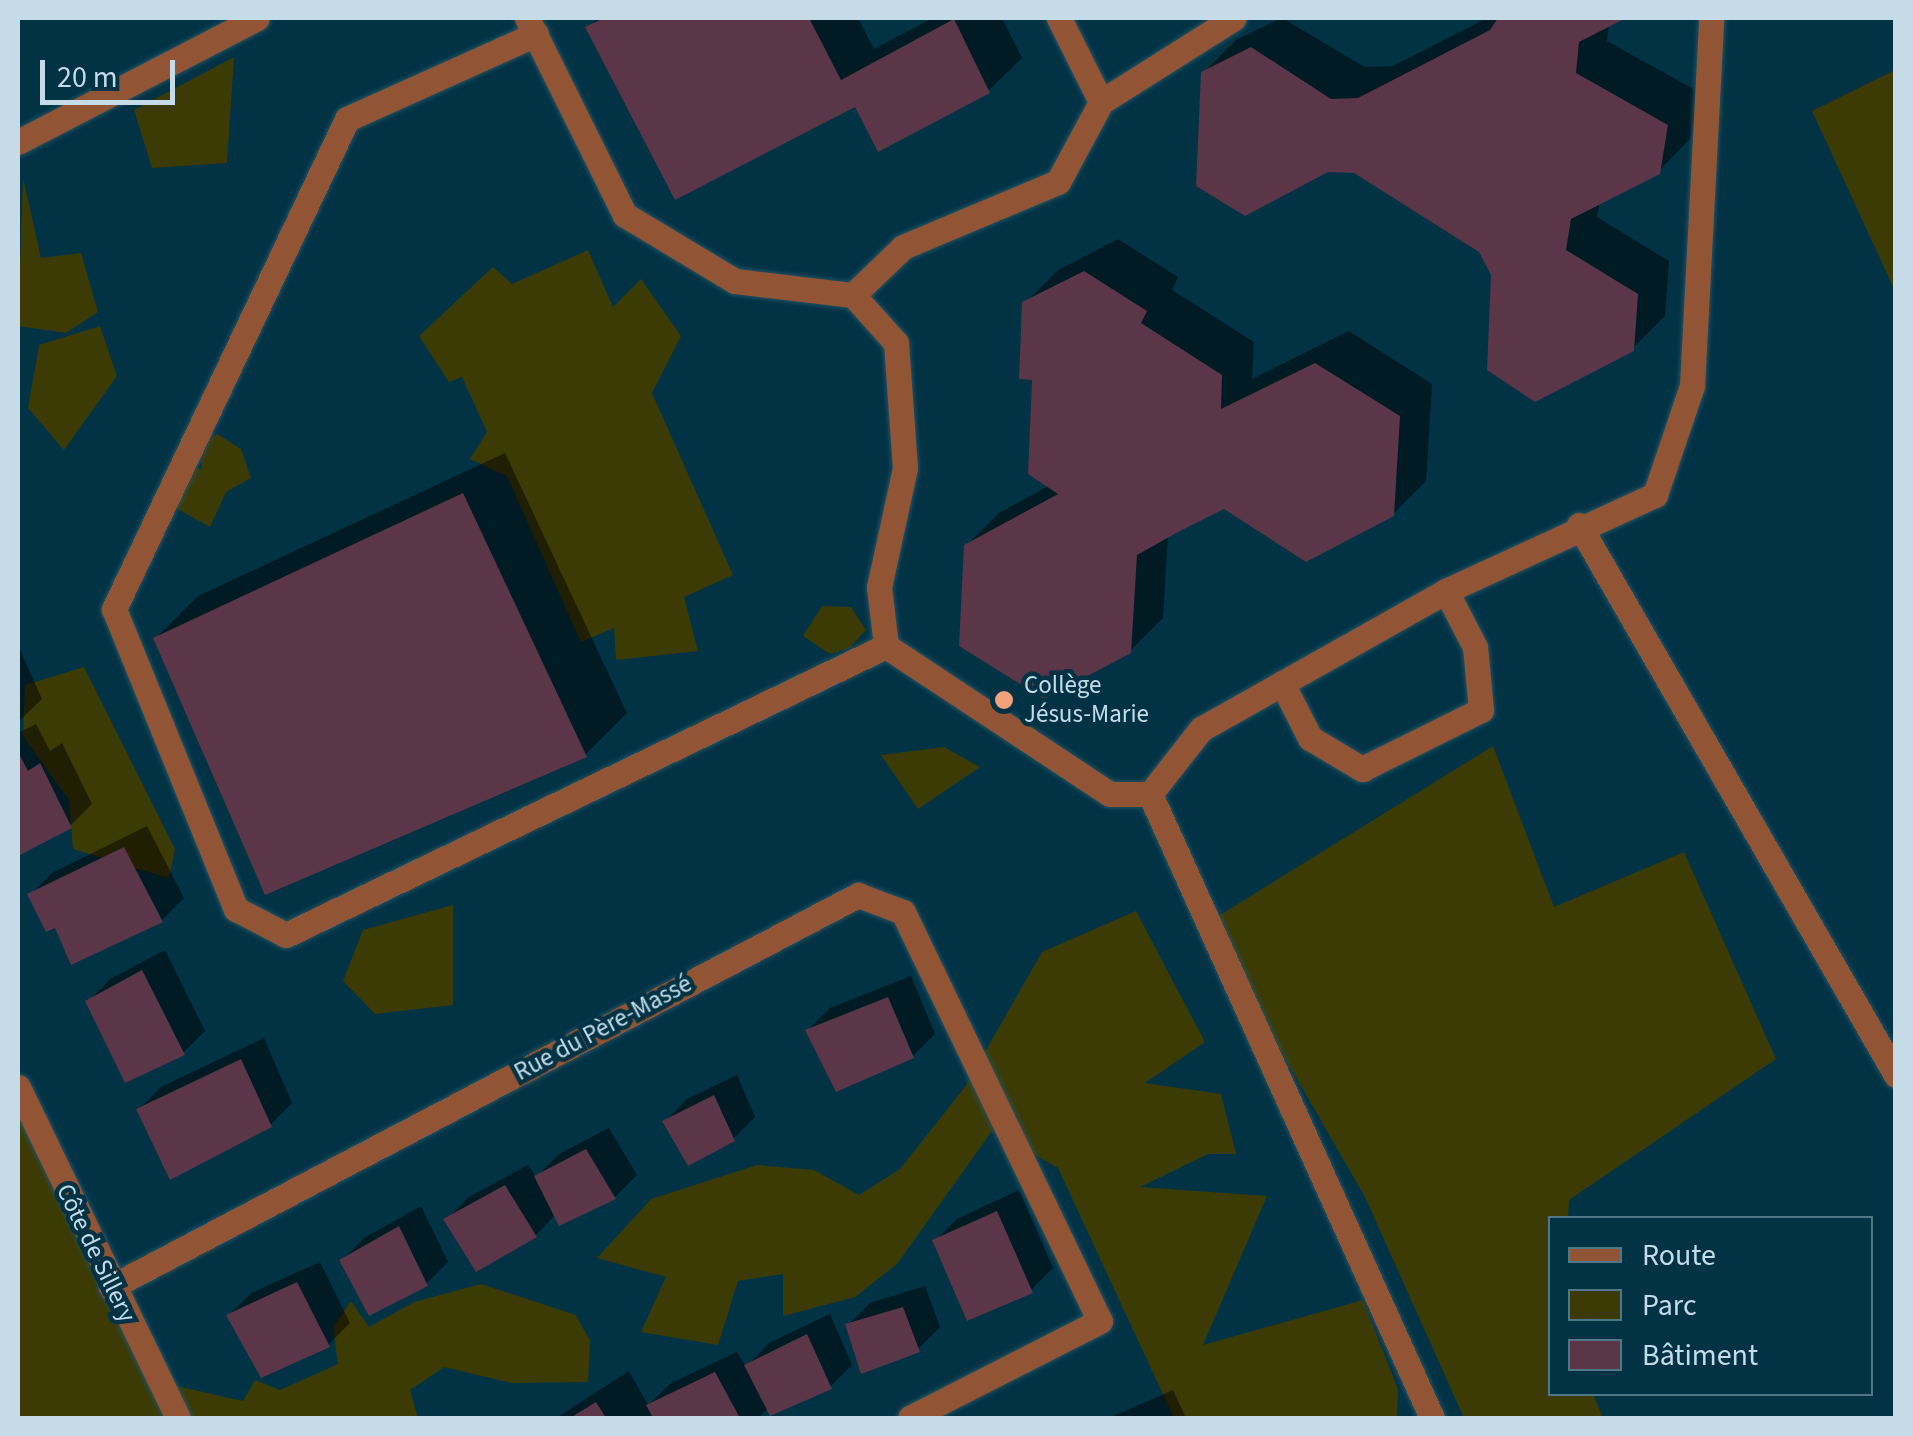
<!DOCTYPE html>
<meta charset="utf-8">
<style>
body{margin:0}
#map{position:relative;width:1913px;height:1436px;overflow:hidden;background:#013345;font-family:"Source Sans 3",sans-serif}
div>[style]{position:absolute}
.green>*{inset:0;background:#3c3b06}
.shadow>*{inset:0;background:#0007}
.building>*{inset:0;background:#5a3648}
.roads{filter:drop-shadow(0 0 2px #245162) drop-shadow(0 0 2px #245162)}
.minor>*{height:25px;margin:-12.5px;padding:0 12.5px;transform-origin:12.5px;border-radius:12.5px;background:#915535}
.dots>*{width:28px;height:28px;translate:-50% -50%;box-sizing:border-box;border:5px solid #013345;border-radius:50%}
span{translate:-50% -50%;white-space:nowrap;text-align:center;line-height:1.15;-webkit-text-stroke:9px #013345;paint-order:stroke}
.poi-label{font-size:25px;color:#c5dce8}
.left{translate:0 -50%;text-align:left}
.street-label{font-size:25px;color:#c5dce8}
.frame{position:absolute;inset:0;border:20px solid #c5dce8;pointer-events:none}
.legend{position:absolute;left:1548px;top:1216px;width:325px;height:180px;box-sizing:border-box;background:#013345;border:2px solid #4f7786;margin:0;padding:12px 18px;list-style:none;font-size:30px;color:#c5dce8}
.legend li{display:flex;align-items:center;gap:20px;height:50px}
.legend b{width:50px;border:2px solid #4f7786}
.scale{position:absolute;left:40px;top:60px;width:135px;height:45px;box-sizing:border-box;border:5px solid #c5dce8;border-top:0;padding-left:12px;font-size:30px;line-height:35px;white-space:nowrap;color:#c5dce8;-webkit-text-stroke:8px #013345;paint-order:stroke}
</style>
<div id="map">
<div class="green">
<div style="clip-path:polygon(234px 57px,227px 163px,152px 168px,134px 110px)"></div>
<div style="clip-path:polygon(1895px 70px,1895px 291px,1812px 111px)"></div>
<div style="clip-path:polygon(23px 178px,41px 258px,81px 253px,98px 312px,66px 333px,18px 326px)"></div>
<div style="clip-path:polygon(588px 250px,613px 307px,641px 279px,681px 336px,652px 393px,733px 575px,684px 597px,698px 651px,616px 660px,614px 628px,581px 642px,507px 476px,470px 459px,487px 432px,462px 377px,449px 382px,419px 336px,493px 267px,512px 284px)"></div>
<div style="clip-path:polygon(100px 326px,117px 376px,64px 450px,28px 408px,39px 345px)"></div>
<div style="clip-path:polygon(217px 434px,241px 449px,251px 478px,226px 492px,210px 527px,154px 496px,171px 465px,202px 469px,200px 445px)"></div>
<div style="clip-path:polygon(822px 606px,851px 607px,866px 630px,850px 648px,830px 654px,803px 636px)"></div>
<div style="clip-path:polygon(84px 667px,175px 849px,169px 878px,73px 849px,69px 800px,23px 736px,25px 685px)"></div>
<div style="clip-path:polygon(1493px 746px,1554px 907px,1684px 852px,1776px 1059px,1569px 1200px,1568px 1218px,1550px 1218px,1550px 1394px,1593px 1394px,1603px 1418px,1464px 1418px,1365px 1197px,1207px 923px)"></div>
<div style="clip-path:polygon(944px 747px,980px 767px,918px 809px,881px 755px)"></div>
<div style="clip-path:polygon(453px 905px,453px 1005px,375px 1014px,343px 981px,363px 930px)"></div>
<div style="clip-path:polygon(1136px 911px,1205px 1042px,1145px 1083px,1221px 1094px,1236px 1154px,1208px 1154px,1140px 1187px,1267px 1196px,1203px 1345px,1363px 1300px,1398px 1389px,1397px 1418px,1174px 1418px,1058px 1168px,992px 1131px,897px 1264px,855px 1297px,783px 1316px,783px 1274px,738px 1281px,718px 1345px,641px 1332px,666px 1277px,597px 1258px,651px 1199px,757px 1165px,814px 1170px,859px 1195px,900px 1169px,965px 1087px,1042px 952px)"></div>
<div style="clip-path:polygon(18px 1088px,159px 1382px,243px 1401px,255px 1380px,280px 1390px,338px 1364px,333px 1327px,351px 1301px,369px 1327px,414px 1302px,481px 1284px,576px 1315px,590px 1341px,588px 1382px,511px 1383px,444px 1367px,410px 1390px,418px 1418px,18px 1418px)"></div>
</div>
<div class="shadow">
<div style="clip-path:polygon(598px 18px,858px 18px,874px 49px,933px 18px,1002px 18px,1022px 58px,989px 90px,879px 148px,856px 104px,588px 28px)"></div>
<div style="clip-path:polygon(1282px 18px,1365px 67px,1393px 66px,1487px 18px,1621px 18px,1609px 24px,1607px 41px,1699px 92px,1691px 138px,1658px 172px,1600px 201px,1597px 217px,1669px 261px,1665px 316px,1632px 349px,1494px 274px,1481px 251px,1203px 73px,1236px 40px)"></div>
<div style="clip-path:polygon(1118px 239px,1178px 277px,1172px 290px,1254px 342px,1252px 379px,1349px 331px,1432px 384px,1426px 481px,1393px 514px,1224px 506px,1168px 535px,1163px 618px,1130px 651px,966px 546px,999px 513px,1050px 485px,1025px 303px,1058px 270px)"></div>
<div style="clip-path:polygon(505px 453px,627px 713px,585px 755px,156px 638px,198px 596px)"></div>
<div style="clip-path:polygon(18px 645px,42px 699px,18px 722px)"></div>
<div style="clip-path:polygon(36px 724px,50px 751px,62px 743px,92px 804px,70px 826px,19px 852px,18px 733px)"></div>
<div style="clip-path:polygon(147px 826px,184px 898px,162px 920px,56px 925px,30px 895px,52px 873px)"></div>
<div style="clip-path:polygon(165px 950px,205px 1031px,183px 1053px,88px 1002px,110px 979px)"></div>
<div style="clip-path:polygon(911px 976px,935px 1034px,913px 1056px,808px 1030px,830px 1008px)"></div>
<div style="clip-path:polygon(264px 1038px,292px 1103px,270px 1125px,139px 1109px,161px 1087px)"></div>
<div style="clip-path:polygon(737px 1075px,755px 1117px,733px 1139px,665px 1121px,687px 1099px)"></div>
<div style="clip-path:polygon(609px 1128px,637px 1175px,615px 1197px,560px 1223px,556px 1214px,536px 1235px,477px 1269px,447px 1219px,469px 1197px,528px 1165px,536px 1177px,559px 1154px)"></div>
<div style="clip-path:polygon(1019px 1190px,1053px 1268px,1031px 1290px,935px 1241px,957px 1219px)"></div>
<div style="clip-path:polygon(421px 1206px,448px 1262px,426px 1284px,342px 1260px,364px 1238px)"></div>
<div style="clip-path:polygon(320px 1262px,350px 1323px,328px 1345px,229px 1315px,251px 1293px)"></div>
<div style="clip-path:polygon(925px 1286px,940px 1327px,918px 1349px,848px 1325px,870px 1303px)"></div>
<div style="clip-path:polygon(830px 1314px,852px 1365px,830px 1387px,769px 1408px,758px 1418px,556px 1418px,629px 1371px,648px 1405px,671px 1383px,737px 1352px,746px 1367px,769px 1343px)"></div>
<div style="clip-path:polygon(1173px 1390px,1186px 1418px,1109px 1418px)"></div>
</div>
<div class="building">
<div style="clip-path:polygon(604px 18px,809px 18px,841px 80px,954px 19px,990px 93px,878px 152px,855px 107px,675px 200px,585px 27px)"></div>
<div style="clip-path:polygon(1498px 18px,1626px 18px,1579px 42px,1576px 73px,1668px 125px,1660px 174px,1571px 219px,1566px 250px,1638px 294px,1634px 351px,1535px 402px,1487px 370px,1491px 275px,1479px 252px,1354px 173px,1328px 172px,1245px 216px,1196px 186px,1201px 72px,1251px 47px,1331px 99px,1358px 98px,1490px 30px)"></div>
<div style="clip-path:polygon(1084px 271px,1147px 311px,1141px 323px,1222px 375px,1221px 409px,1315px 363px,1400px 416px,1394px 516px,1306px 562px,1224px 509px,1178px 532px,1137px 555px,1131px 653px,1044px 699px,959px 646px,964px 545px,1058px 494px,1028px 474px,1032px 380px,1019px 379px,1022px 302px)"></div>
<div style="clip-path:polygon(463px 493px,587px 757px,265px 895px,153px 638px)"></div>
<div style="clip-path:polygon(18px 752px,28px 771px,40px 763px,72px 828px,18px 856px)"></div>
<div style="clip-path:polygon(124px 847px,163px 922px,71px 965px,55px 928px,46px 932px,27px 894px)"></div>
<div style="clip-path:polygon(142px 970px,185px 1055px,125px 1083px,85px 1001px)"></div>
<div style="clip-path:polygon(888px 997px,914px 1058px,836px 1092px,805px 1030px)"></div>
<div style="clip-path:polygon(241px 1059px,272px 1127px,170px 1180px,136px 1109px)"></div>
<div style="clip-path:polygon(714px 1095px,735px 1141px,688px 1166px,662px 1121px)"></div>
<div style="clip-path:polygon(586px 1149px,616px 1199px,559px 1226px,534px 1176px)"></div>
<div style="clip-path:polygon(505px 1185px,537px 1237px,476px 1272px,443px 1219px)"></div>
<div style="clip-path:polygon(997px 1211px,1033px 1293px,967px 1321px,932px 1240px)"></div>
<div style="clip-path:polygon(399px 1226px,428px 1286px,369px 1316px,339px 1260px)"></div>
<div style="clip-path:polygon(297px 1282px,330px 1347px,261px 1378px,226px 1315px)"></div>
<div style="clip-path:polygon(903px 1307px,920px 1352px,861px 1374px,845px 1324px)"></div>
<div style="clip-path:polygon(807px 1334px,832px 1389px,770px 1416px,744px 1365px)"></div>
<div style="clip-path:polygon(715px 1372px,740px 1418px,653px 1418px,646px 1405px)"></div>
<div style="clip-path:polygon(596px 1402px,606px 1418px,570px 1418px)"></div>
</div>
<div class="roads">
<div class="minor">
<div style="left:527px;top:18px;width:220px;rotate:63.6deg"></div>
<div style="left:625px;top:215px;width:128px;rotate:31deg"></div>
<div style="left:735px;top:281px;width:119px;rotate:6.8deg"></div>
<div style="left:853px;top:295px;width:64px;rotate:48.1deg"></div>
<div style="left:896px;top:343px;width:125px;rotate:85.9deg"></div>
<div style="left:905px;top:468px;width:122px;rotate:102.3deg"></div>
<div style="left:879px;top:587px;width:59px;rotate:83.2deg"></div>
<div style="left:536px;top:34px;width:207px;rotate:155.8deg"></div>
<div style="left:347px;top:119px;width:543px;rotate:115.43deg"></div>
<div style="left:114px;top:609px;width:324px;rotate:67.9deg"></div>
<div style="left:236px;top:909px;width:56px;rotate:27.5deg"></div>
<div style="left:286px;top:935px;width:666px;rotate:-25.72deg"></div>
<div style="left:1101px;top:102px;width:157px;rotate:-32.3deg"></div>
<div style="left:18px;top:142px;width:269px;rotate:-27.4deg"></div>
<div style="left:853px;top:295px;width:69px;rotate:-43.8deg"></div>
<div style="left:903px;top:247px;width:168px;rotate:-22.8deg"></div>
<div style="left:1058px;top:182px;width:91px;rotate:-61.7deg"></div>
<div style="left:1101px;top:102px;width:94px;rotate:-116.6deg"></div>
<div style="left:1579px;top:525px;width:635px;rotate:60.04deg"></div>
<div style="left:886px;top:646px;width:268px;rotate:33.5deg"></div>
<div style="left:1110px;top:794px;width:40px"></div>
<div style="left:1282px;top:683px;width:62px;rotate:63deg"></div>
<div style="left:1310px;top:738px;width:61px;rotate:30.8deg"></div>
<div style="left:1362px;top:769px;width:133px;rotate:-26.4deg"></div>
<div style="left:1481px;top:710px;width:63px;rotate:-95.4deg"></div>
<div style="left:1475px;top:647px;width:63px;rotate:-117.4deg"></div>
<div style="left:1150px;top:794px;width:83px;rotate:-51.9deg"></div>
<div style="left:1201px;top:729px;width:281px;rotate:-29.4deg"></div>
<div style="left:1446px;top:591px;width:230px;rotate:-24.7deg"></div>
<div style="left:1655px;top:495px;width:115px;rotate:-71.3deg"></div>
<div style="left:1692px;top:386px;width:368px;rotate:-87deg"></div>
<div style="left:1150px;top:794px;width:685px;rotate:65.68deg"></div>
<div style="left:18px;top:1087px;width:368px;rotate:64.2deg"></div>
<div style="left:111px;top:1287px;width:844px;rotate:-27.69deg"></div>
<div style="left:858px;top:895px;width:48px;rotate:20.7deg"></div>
<div style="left:903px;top:912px;width:454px;rotate:64.3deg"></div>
<div style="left:1100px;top:1321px;width:213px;rotate:153deg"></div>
</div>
</div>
<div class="dots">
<div style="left:1004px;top:700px;background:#f0a279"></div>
</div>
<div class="poi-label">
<span class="left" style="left:1024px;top:700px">Collège<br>Jésus-Marie</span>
</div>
<div class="street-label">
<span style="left:603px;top:1028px;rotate:-28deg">Rue du Père-Massé</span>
<span style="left:96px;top:1253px;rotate:64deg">Côte de Sillery</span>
</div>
<div class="frame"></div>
<ul class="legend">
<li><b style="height:12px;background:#915535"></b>Route</li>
<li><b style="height:28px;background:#3c3b06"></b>Parc</li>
<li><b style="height:28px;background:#5a3648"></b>Bâtiment</li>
</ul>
<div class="scale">20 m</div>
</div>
